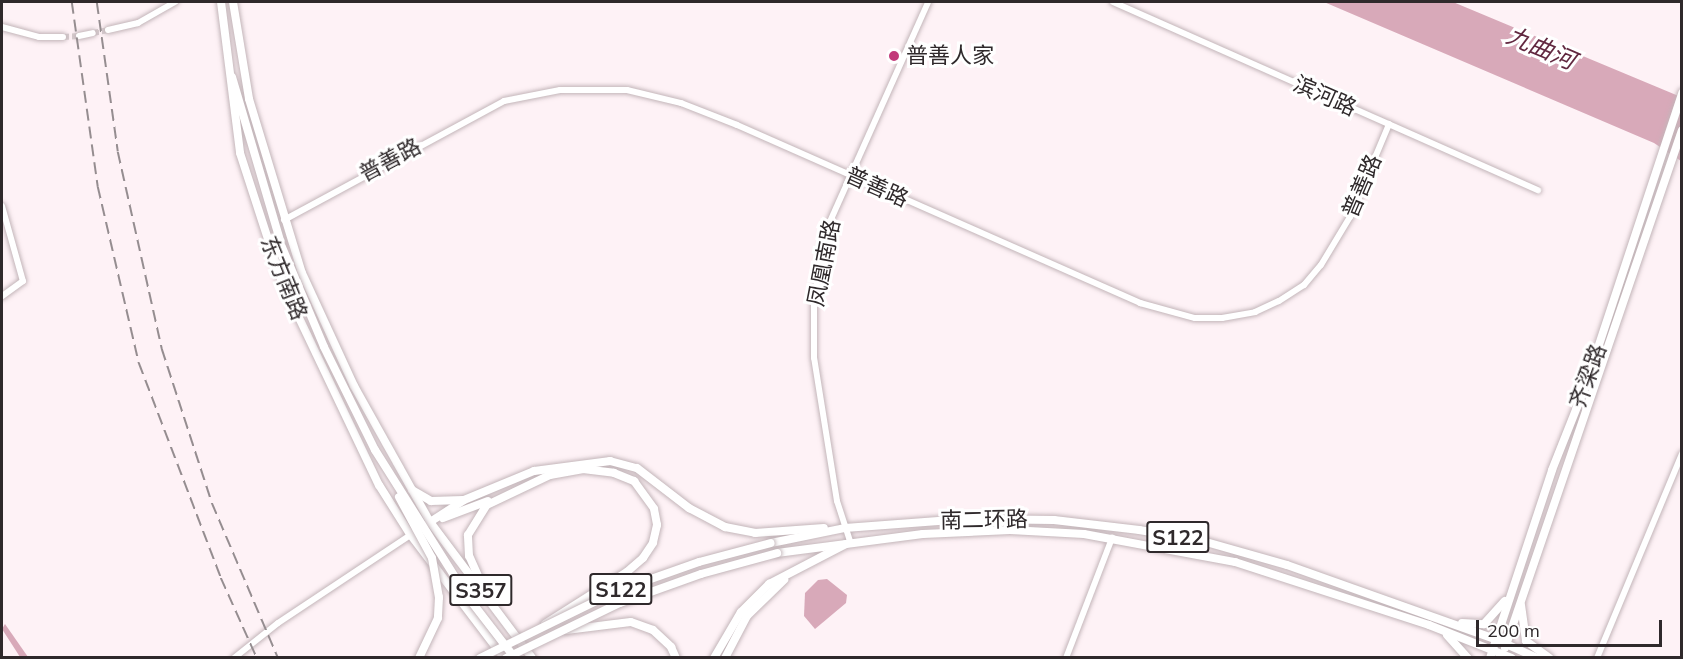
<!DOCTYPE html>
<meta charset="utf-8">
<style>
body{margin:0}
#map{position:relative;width:1683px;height:659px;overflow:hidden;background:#fef2f6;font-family:Mulish,"Noto Sans SC",sans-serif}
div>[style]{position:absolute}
.water>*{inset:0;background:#d8a9b9}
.minor-tunnel>*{height:6px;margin-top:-3px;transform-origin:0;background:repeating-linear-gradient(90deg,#d5cacd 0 6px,transparent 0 9px)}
.roads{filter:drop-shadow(0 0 2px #c3b5b9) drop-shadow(0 0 2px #c3b5b9)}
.minor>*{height:6px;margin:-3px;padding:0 3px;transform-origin:3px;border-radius:3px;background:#fff}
.major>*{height:8px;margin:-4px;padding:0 4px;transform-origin:4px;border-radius:4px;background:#fff}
.rail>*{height:1.5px;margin-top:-0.75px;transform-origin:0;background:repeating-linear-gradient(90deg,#958d90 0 12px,transparent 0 18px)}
.bridges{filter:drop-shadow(0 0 2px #c3b5b9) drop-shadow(0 0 2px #c3b5b9)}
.major-bridge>*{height:8px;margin:-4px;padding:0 4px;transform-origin:4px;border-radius:4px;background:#fff}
.dots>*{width:16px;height:16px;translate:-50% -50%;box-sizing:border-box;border:3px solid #fff;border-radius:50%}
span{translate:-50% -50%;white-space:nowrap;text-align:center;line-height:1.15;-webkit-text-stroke:6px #fff;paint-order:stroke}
.shield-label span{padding:2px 4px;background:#fff;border:2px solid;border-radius:4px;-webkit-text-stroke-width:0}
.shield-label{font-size:21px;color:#2f292b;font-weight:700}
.poi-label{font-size:22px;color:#2f292b}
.left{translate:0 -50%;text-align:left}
.street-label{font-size:22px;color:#2f292b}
.water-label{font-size:24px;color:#622840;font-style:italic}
.frame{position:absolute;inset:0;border:3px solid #2f292b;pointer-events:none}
.scale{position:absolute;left:1476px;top:620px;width:186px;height:27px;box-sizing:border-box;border:3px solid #2f292b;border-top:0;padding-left:8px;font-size:18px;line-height:21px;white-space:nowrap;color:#2f292b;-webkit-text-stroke:4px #fff;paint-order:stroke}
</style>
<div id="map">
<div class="water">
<div style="clip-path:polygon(1324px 2px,1453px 2px,1681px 97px,1681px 161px,1654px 143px)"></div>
<div style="clip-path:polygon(827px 579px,847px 595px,846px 603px,815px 629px,804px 616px,805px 593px,818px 580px)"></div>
<div style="clip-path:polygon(5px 624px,28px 657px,20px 657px,2px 629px)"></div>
</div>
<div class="minor-tunnel">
<div style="left:93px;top:33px;width:15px;rotate:-11deg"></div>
<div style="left:63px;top:37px;width:16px;rotate:-4deg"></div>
</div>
<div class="roads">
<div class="minor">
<div style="left:1113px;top:2px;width:465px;rotate:23.9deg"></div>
<div style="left:2px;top:27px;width:38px;rotate:15deg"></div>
<div style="left:39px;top:37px;width:24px"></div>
<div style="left:108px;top:30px;width:31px;rotate:-13deg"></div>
<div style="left:138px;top:23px;width:43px;rotate:-29.6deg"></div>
<div style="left:79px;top:36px;width:14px;rotate:-12deg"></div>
<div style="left:2px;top:206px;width:78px;rotate:74.4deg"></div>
<div style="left:23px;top:281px;width:26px;rotate:144deg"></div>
<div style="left:284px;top:220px;width:250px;rotate:-28.4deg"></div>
<div style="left:504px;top:101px;width:57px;rotate:-11.1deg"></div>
<div style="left:560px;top:90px;width:67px"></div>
<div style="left:627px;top:90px;width:56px;rotate:13.5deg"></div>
<div style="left:681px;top:103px;width:60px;rotate:21.4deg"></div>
<div style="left:737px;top:125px;width:441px;rotate:23.8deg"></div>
<div style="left:1140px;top:303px;width:57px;rotate:15.3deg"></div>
<div style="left:1195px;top:318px;width:27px"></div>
<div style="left:1222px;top:318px;width:34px;rotate:-10deg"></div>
<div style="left:1255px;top:312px;width:26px;rotate:-25deg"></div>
<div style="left:1279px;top:301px;width:30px;rotate:-33deg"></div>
<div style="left:1304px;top:285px;width:26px;rotate:-50deg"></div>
<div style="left:1321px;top:265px;width:56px;rotate:-58.9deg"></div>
<div style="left:1350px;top:217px;width:101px;rotate:-67.2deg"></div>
<div style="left:850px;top:541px;width:42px;rotate:-108deg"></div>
<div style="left:837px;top:501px;width:145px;rotate:-99.1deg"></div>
<div style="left:814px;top:358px;width:60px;rotate:-90deg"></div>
<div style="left:814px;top:298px;width:73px;rotate:-79deg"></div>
<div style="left:828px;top:226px;width:245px;rotate:-65.9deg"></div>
<div style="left:234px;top:658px;width:56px;rotate:-38.5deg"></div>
<div style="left:278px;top:623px;width:182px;rotate:-33.6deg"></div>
<div style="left:1066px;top:658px;width:129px;rotate:-69deg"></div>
<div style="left:1597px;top:658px;width:221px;rotate:-67.4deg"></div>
</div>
<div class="major">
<div style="left:221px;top:2px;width:152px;rotate:82.8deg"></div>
<div style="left:240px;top:153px;width:136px;rotate:72deg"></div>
<div style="left:282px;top:282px;width:225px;rotate:64.5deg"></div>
<div style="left:379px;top:485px;width:58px;rotate:57.7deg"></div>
<div style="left:410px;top:534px;width:156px;rotate:52.8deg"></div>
<div style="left:233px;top:2px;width:98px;rotate:80.6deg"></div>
<div style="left:249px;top:99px;width:182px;rotate:73.1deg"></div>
<div style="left:302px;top:273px;width:124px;rotate:65.3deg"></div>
<div style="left:354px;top:386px;width:156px;rotate:60.8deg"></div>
<div style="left:430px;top:522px;width:170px;rotate:53.1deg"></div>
<div style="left:232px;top:77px;width:177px;rotate:73.6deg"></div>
<div style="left:412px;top:490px;width:22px;rotate:30deg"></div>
<div style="left:431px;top:501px;width:32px;rotate:-2deg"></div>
<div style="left:443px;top:518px;width:48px;rotate:-20.7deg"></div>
<div style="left:430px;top:522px;width:40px;rotate:-32.9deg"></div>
<div style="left:464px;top:500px;width:76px;rotate:-22.5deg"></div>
<div style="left:534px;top:471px;width:77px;rotate:-7.5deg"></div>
<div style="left:610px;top:461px;width:28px;rotate:15deg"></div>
<div style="left:637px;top:468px;width:66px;rotate:37.6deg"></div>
<div style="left:689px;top:508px;width:41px;rotate:27.8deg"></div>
<div style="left:725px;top:527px;width:31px;rotate:11deg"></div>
<div style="left:755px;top:533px;width:69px;rotate:-4.1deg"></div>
<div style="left:771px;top:543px;width:76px;rotate:-11.5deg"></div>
<div style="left:845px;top:528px;width:120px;rotate:-4.3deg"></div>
<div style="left:965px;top:519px;width:89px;rotate:0.6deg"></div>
<div style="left:1054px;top:520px;width:86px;rotate:6.7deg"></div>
<div style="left:1139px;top:530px;width:61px;rotate:9.5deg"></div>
<div style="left:1199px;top:540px;width:91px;rotate:15.9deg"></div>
<div style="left:1287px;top:565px;width:221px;rotate:19.6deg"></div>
<div style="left:1495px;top:639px;width:46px;rotate:24.3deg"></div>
<div style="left:777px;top:553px;width:147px;rotate:-7.4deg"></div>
<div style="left:923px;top:534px;width:87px;rotate:-2.6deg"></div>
<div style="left:1010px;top:530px;width:74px;rotate:3.1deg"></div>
<div style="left:1084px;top:534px;width:154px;rotate:10.5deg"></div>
<div style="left:1235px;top:562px;width:204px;rotate:18deg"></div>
<div style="left:1429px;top:625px;width:89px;rotate:21.7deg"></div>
<div style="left:483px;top:587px;width:34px;rotate:-114deg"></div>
<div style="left:469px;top:556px;width:21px;rotate:-93deg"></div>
<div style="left:468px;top:535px;width:36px;rotate:-58deg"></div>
<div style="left:487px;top:505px;width:70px;rotate:-25.5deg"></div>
<div style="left:550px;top:475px;width:34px;rotate:-10deg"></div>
<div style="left:583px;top:469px;width:31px;rotate:7deg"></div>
<div style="left:614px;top:473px;width:22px;rotate:22deg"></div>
<div style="left:634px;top:481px;width:34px;rotate:54deg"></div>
<div style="left:654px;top:509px;width:16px;rotate:79deg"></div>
<div style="left:657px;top:525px;width:18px;rotate:103deg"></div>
<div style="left:653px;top:543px;width:18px;rotate:124deg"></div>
<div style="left:643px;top:558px;width:21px;rotate:139deg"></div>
<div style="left:627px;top:572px;width:97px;rotate:147.6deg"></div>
<div style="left:1521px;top:605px;width:36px;rotate:82deg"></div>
<div style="left:1526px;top:641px;width:29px;rotate:36deg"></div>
<div style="left:1462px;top:623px;width:22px;rotate:3deg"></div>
<div style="left:1484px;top:624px;width:31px;rotate:-48deg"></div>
<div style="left:566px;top:630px;width:65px;rotate:-7deg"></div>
<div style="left:631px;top:622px;width:23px;rotate:20deg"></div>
<div style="left:653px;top:630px;width:25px;rotate:43deg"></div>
<div style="left:671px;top:647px;width:12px;rotate:66deg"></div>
<div style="left:1447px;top:635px;width:31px;rotate:48deg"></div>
<div style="left:1505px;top:648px;width:547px;rotate:-71.13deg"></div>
<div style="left:714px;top:658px;width:53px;rotate:-59.6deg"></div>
<div style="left:741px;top:612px;width:40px;rotate:-45deg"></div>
<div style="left:769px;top:584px;width:87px;rotate:-27.5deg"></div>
<div style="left:725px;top:658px;width:47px;rotate:-62.4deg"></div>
<div style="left:747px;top:616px;width:52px;rotate:-44.2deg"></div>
<div style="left:1490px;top:658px;width:198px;rotate:-71.7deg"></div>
<div style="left:1552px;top:470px;width:89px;rotate:-68.3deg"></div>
<div style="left:1585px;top:387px;width:310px;rotate:-71.7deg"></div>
</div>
</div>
<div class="rail">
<div style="left:72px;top:2px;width:187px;rotate:82deg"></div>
<div style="left:98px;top:187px;width:181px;rotate:76.9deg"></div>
<div style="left:139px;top:363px;width:230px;rotate:69.1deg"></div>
<div style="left:221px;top:578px;width:88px;rotate:65.8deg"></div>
<div style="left:97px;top:2px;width:151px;rotate:82deg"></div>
<div style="left:118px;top:152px;width:202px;rotate:77.4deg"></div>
<div style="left:162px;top:349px;width:162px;rotate:72deg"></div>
<div style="left:212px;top:503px;width:168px;rotate:66.9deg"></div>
</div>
<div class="bridges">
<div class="major-bridge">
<div style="left:282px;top:247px;width:108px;rotate:67.2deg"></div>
<div style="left:324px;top:347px;width:115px;rotate:63.7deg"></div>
<div style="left:375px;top:450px;width:173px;rotate:57.8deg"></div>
<div style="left:467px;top:596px;width:78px;rotate:52.3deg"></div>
<div style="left:399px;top:497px;width:69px;rotate:61.6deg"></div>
<div style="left:432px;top:558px;width:40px;rotate:80deg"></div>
<div style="left:439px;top:597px;width:21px;rotate:93deg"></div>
<div style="left:438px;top:618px;width:44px;rotate:115.4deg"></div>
<div style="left:480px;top:658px;width:153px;rotate:-26.1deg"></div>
<div style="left:617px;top:591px;width:87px;rotate:-19.5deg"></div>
<div style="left:699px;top:562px;width:74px;rotate:-14.8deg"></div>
<div style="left:506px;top:658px;width:127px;rotate:-25.8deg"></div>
<div style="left:620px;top:603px;width:86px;rotate:-19.7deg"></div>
<div style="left:701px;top:574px;width:79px;rotate:-15.4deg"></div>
</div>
</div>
<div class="dots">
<div style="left:894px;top:56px;background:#c23a7a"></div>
</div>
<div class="shield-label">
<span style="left:1178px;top:537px">S122</span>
<span style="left:621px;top:589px">S122</span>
<span style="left:481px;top:590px">S357</span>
</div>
<div class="poi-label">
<span class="left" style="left:906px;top:56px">普善人家</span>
</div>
<div class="street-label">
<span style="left:1325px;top:96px;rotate:24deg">滨河路</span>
<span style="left:390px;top:160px;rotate:-28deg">普善路</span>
<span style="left:1362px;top:186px;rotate:-67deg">普善路</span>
<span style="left:877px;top:187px;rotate:24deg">普善路</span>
<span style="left:824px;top:263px;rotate:-79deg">凤凰南路</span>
<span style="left:284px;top:278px;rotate:68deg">东方南路</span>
<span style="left:1588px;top:376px;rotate:-70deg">齐梁路</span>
<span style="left:984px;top:520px;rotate:-1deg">南二环路</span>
</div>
<div class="water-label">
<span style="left:1541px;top:48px;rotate:23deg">九曲河</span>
</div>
<div class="frame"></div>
<div class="scale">200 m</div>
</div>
